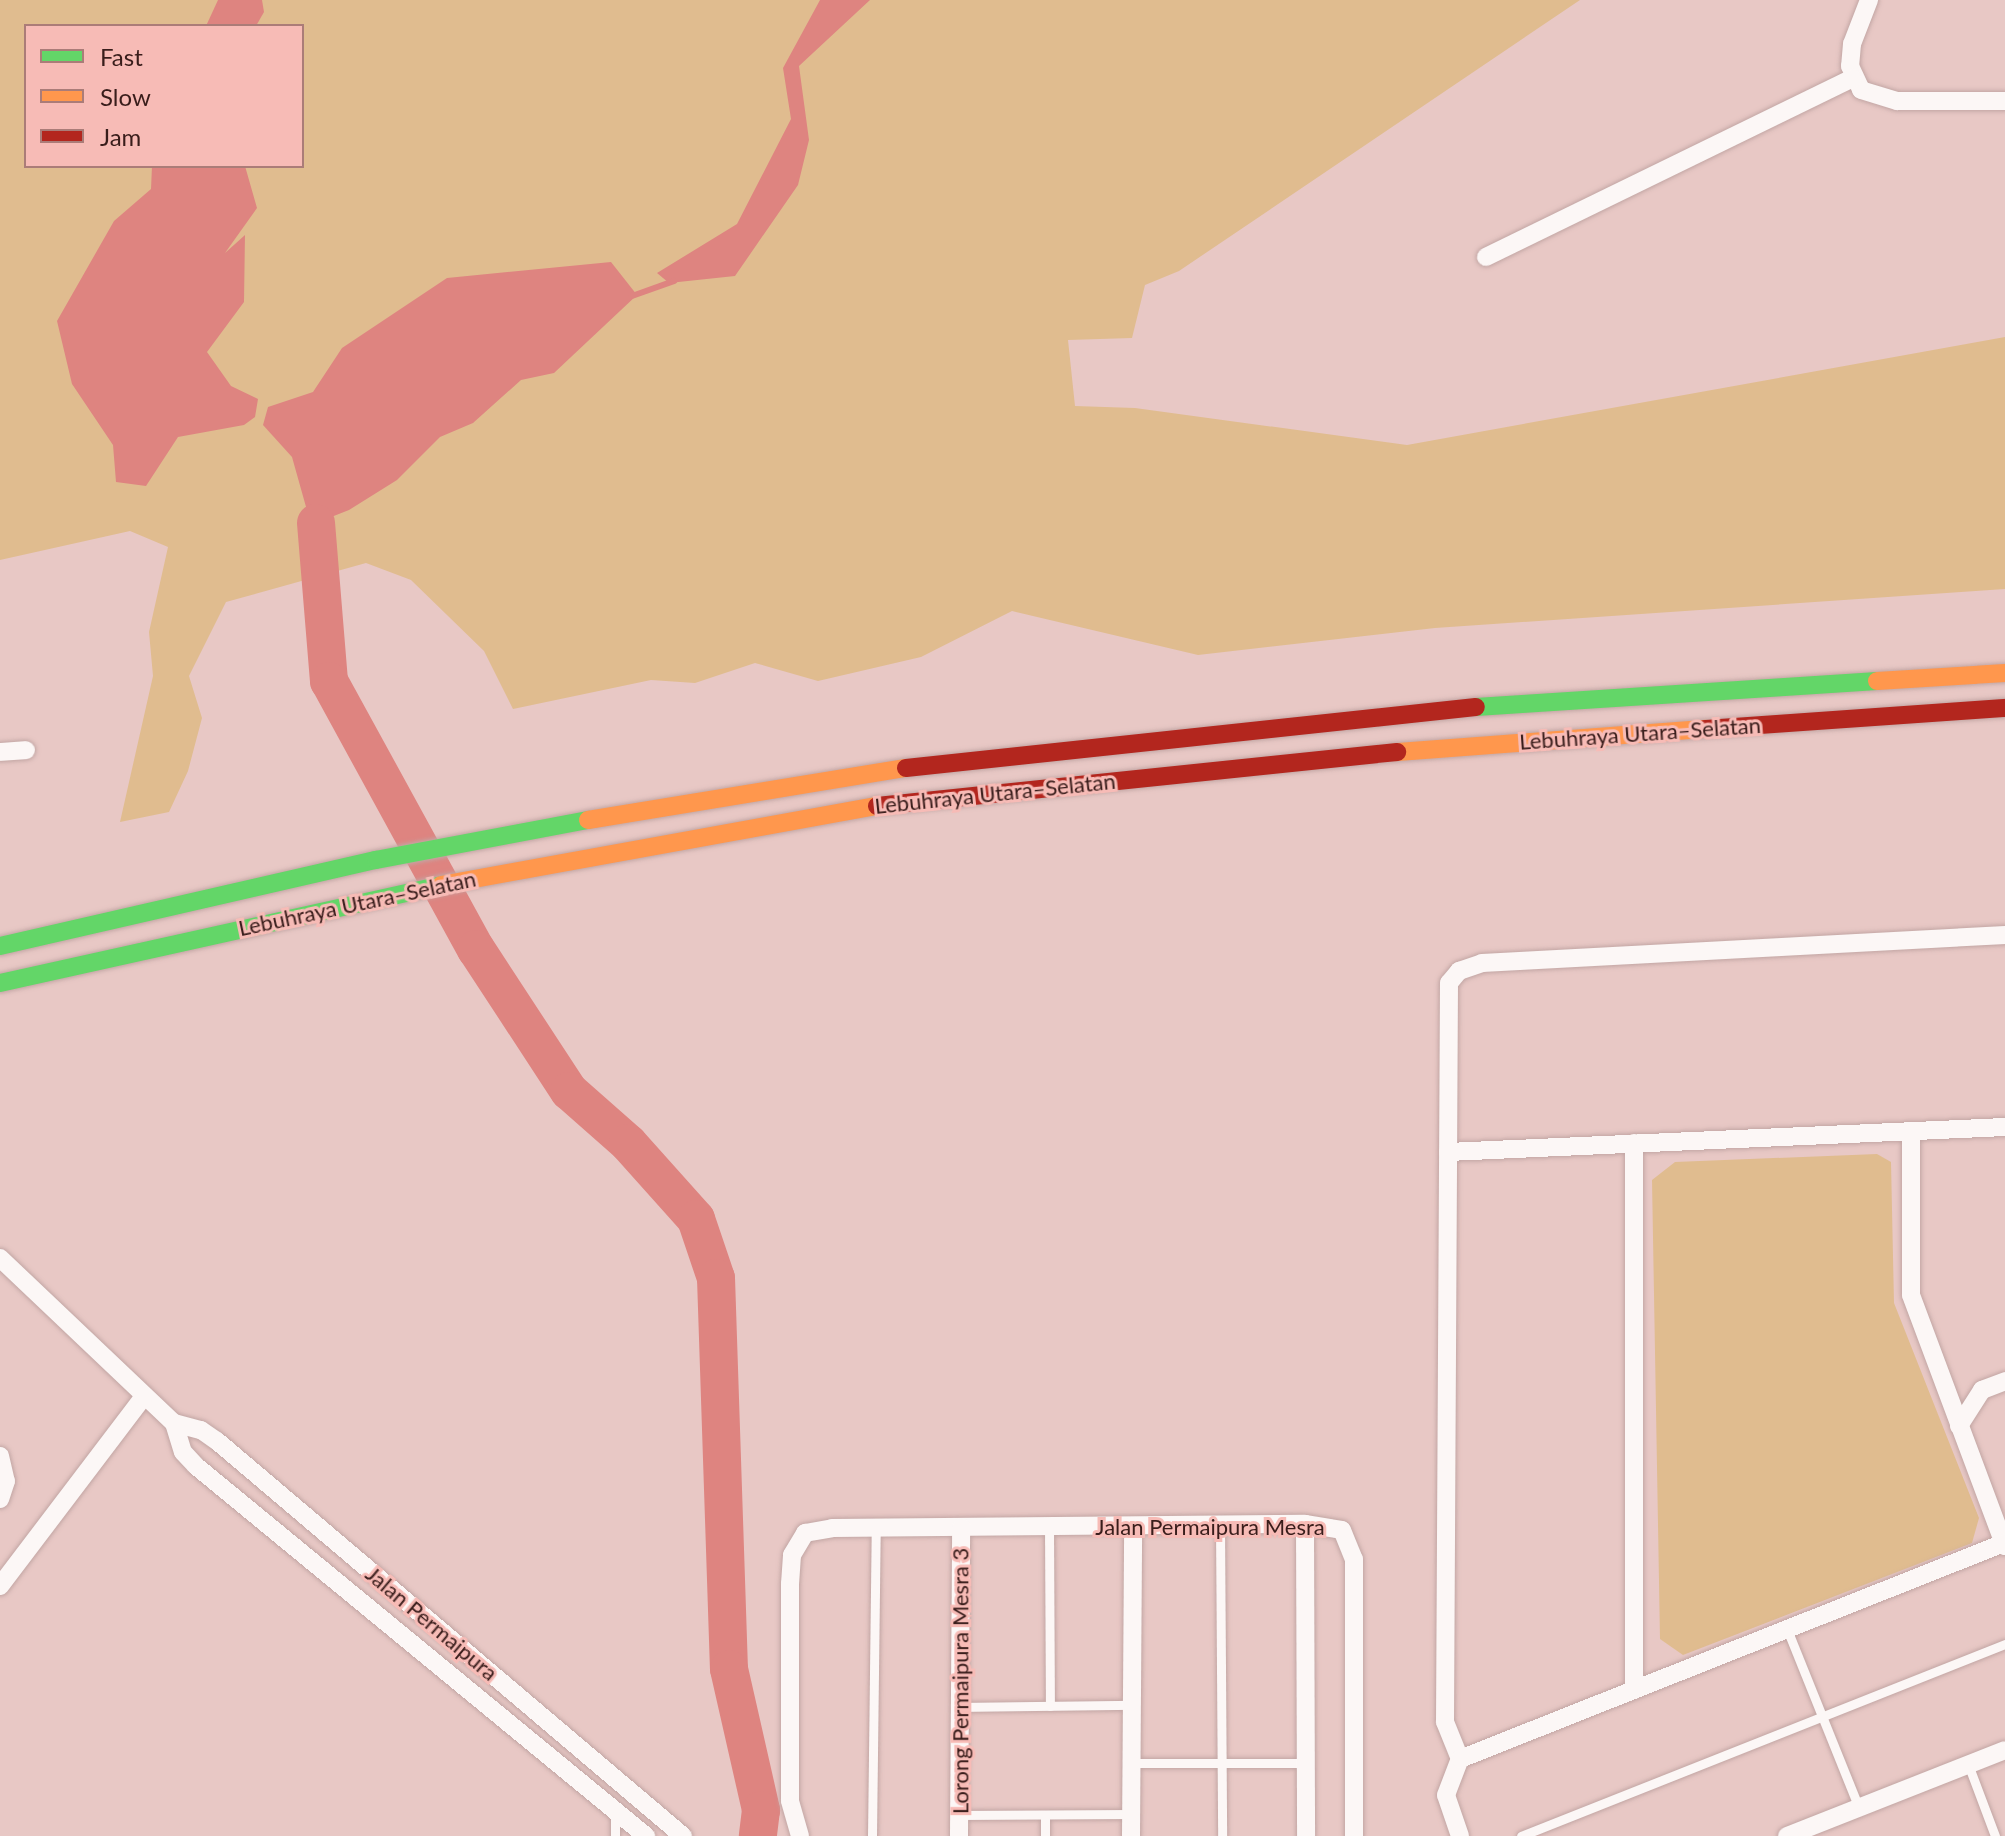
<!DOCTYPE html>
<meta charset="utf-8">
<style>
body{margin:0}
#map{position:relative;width:2005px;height:1836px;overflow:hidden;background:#e8c8c5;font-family:Lato,sans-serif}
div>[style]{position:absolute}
.green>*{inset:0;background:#e0bc8f}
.water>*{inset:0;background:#de8480}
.stream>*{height:6px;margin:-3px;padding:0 3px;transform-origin:3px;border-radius:3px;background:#de8480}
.river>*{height:38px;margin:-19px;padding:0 19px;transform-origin:19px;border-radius:19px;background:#de8480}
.roads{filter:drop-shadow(0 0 2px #c2a6a4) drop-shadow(0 0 2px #c2a6a4)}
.lane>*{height:9px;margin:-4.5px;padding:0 4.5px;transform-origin:4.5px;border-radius:4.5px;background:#fcf7f6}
.street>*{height:18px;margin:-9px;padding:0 9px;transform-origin:9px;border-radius:9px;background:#fcf7f6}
.fast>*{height:18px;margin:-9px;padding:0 9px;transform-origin:9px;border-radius:9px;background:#63d668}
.slow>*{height:18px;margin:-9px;padding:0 9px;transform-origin:9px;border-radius:9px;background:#ff974d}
.jam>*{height:18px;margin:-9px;padding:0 9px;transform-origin:9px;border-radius:9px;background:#b3261e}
span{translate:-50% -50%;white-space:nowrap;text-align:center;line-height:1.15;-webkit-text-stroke:6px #f7bbb6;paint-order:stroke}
.street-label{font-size:22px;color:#391d1b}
.legend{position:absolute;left:24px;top:24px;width:280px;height:144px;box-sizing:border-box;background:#f7bbb6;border:2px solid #ab7c78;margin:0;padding:10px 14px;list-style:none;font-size:24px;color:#391d1b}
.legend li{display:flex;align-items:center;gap:16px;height:40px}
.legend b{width:40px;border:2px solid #ab7c78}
</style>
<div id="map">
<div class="green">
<div style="clip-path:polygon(evenodd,0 0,1580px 0,1179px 271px,1145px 285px,1132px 338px,1068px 340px,1075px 406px,1135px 408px,1407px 445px,2005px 337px,2005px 589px,1435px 628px,1198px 655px,1012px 611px,921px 657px,818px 681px,755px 663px,695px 683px,651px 680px,513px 709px,484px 651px,411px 580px,366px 563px,226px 602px,189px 676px,202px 718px,188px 771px,169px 812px,120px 822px,153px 676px,149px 632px,168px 547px,130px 531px,0 560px,0 0,26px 26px,302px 26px,302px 166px,26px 166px,26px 26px)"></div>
<div style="clip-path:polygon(1877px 1154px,1891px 1162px,1894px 1303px,1979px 1518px,1972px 1543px,1683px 1655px,1660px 1639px,1652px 1180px,1675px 1162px)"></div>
</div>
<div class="water">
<div style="clip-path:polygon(218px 0,262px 0,264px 12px,256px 26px,206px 26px)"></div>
<div style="clip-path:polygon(820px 0,870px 0,799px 66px,809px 140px,798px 185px,735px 276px,669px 283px,657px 273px,737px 224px,791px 119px,783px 68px)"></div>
<div style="clip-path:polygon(152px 166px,245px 166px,257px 208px,225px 253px,245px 235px,244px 302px,207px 352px,231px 386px,258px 399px,255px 417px,244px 425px,178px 437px,146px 486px,116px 482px,113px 445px,72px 384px,57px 321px,114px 221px,151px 189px)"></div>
<div style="clip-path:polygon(611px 262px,637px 295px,554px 373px,521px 380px,473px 423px,440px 437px,397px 480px,349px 510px,316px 523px,308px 514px,292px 457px,263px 425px,268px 407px,313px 392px,342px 348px,447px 278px)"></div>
</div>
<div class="stream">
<div style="left:632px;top:296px;width:45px;rotate:-19.7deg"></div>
</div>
<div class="river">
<div style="left:316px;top:523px;width:159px;rotate:85.3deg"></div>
<div style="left:329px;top:681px;width:306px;rotate:61.3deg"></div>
<div style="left:476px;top:949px;width:170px;rotate:56.8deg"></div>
<div style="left:569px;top:1091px;width:79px;rotate:41.4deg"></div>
<div style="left:628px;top:1143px;width:102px;rotate:48.2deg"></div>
<div style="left:696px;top:1219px;width:62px;rotate:71.3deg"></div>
<div style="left:716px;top:1278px;width:391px;rotate:88.1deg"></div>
<div style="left:729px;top:1669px;width:145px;rotate:77.2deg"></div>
<div style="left:761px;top:1810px;width:26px;rotate:97deg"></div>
</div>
<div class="roads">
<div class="lane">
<div style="left:1220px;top:1525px;width:311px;rotate:89.6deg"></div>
<div style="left:1049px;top:1526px;width:180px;rotate:89.7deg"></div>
<div style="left:1787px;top:1629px;width:193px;rotate:68.1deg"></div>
<div style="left:960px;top:1707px;width:172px;rotate:-0.7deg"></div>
<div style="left:1131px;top:1763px;width:175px"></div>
<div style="left:1968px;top:1764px;width:77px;rotate:69.4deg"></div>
<div style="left:959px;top:1815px;width:172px;rotate:-0.3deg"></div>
<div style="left:615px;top:1836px;width:26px;rotate:-90deg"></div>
<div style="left:872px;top:1836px;width:309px;rotate:-89.3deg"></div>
<div style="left:1045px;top:1836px;width:21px;rotate:-90deg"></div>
<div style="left:1521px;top:1836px;width:521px;rotate:-21.64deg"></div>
</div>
<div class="street">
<div style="left:1869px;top:0;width:47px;rotate:111.1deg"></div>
<div style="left:1852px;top:44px;width:22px;rotate:95deg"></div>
<div style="left:1850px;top:66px;width:26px;rotate:65deg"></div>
<div style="left:1861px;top:90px;width:38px;rotate:17deg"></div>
<div style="left:1897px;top:101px;width:108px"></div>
<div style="left:1486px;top:257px;width:408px;rotate:-26deg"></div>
<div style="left:0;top:752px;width:26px;rotate:-4deg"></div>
<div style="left:1911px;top:1131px;width:164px;rotate:90deg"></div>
<div style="left:1911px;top:1295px;width:268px;rotate:69.5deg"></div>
<div style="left:1634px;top:1143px;width:547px;rotate:90deg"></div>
<div style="left:1448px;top:1152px;width:558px;rotate:-2.57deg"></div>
<div style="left:0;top:1258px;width:240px;rotate:43.5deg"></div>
<div style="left:174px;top:1423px;width:28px;rotate:15deg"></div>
<div style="left:201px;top:1430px;width:19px;rotate:35deg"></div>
<div style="left:217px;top:1441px;width:611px;rotate:40.29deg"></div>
<div style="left:174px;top:1423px;width:30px;rotate:73deg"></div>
<div style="left:183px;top:1452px;width:19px;rotate:47deg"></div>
<div style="left:196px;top:1466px;width:583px;rotate:39.43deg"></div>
<div style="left:1959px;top:1426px;width:43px;rotate:-57.4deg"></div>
<div style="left:1982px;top:1390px;width:25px;rotate:-21deg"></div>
<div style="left:0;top:1456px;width:26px;rotate:77deg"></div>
<div style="left:6px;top:1481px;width:19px;rotate:108deg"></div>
<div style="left:1305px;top:1524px;width:312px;rotate:89.8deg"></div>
<div style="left:0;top:1586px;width:238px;rotate:-52.8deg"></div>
<div style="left:1460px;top:1759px;width:40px;rotate:-112deg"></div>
<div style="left:1445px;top:1722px;width:739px;rotate:-89.69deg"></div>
<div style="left:1449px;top:983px;width:16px;rotate:-50deg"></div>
<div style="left:1459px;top:971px;width:24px;rotate:-19deg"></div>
<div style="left:1482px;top:963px;width:524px;rotate:-3.06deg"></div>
<div style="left:800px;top:1836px;width:37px;rotate:-106deg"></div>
<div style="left:790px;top:1800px;width:216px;rotate:-90deg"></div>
<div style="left:790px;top:1584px;width:29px;rotate:-86deg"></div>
<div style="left:792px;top:1555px;width:26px;rotate:-59deg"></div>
<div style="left:805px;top:1533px;width:27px;rotate:-10deg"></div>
<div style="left:832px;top:1528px;width:473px;rotate:-0.5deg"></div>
<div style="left:1305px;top:1524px;width:37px;rotate:9deg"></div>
<div style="left:1342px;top:1530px;width:31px;rotate:68deg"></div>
<div style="left:1354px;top:1559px;width:277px;rotate:90deg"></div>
<div style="left:959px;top:1836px;width:309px;rotate:-89.6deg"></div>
<div style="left:1131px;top:1836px;width:310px;rotate:-89.6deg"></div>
<div style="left:1460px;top:1836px;width:43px;rotate:-108.9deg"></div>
<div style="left:1446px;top:1795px;width:39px;rotate:-69deg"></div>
<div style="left:1460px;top:1759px;width:585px;rotate:-21.66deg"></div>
<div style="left:1787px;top:1836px;width:234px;rotate:-21.5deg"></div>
</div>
<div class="fast">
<div style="left:1476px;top:707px;width:402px;rotate:-3.7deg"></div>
<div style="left:0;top:946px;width:386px;rotate:-12.9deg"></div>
<div style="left:376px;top:860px;width:216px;rotate:-10.7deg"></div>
<div style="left:0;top:983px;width:452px;rotate:-12.5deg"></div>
</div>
<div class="slow">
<div style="left:1877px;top:681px;width:128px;rotate:-3.6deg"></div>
<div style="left:1397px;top:752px;width:308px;rotate:-4.3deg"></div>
<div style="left:588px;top:820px;width:322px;rotate:-9.3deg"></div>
<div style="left:441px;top:885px;width:443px;rotate:-10.3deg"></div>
</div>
<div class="jam">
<div style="left:1704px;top:729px;width:302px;rotate:-4deg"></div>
<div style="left:906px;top:768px;width:573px;rotate:-6.11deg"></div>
<div style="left:877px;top:806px;width:523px;rotate:-5.93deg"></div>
</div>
</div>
<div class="street-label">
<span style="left:1640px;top:733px;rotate:-4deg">Lebuhraya Utara–Selatan</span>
<span style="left:995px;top:793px;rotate:-6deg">Lebuhraya Utara–Selatan</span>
<span style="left:357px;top:903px;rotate:-12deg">Lebuhraya Utara–Selatan</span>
<span style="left:1210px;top:1527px">Jalan Permaipura Mesra</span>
<span style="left:432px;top:1623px;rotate:40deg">Jalan Permaipura</span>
<span style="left:960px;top:1681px;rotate:-90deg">Lorong Permaipura Mesra 3</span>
</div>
<ul class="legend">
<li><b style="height:10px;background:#63d668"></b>Fast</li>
<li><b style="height:10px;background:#ff974d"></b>Slow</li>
<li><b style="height:10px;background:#b3261e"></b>Jam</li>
</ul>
</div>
